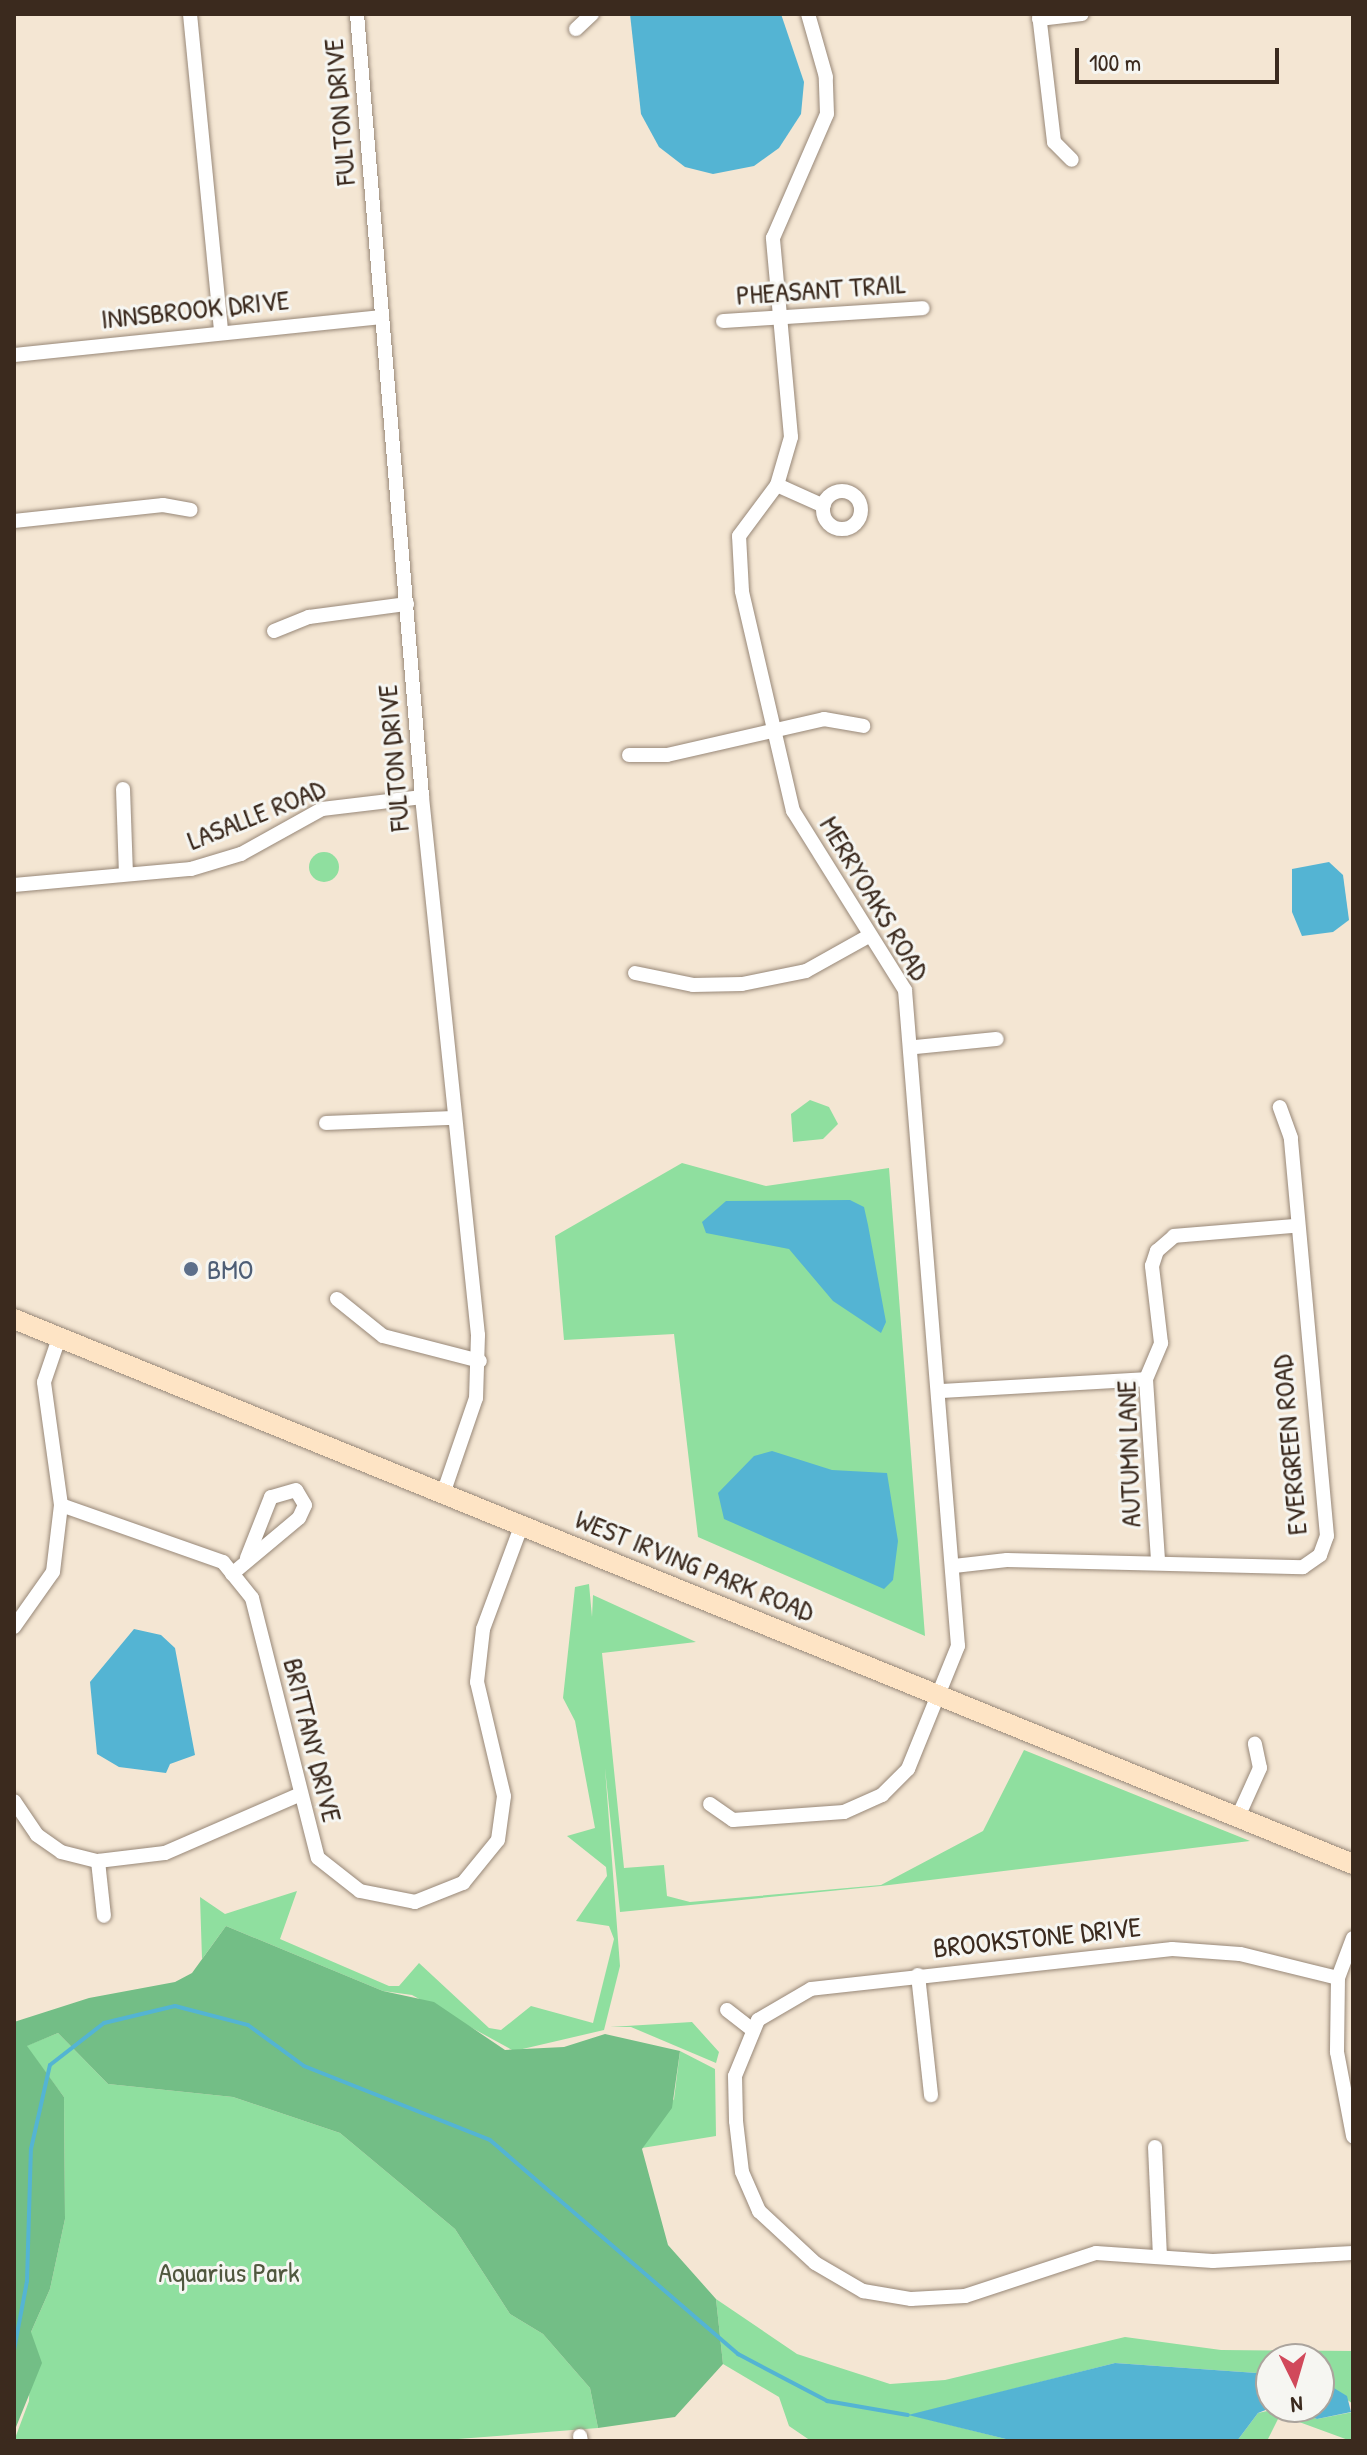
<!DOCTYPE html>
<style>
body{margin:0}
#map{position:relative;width:1367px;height:2455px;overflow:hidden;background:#f4e6d3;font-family:"Patrick Hand",sans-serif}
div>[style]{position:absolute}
.green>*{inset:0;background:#8fdf9f}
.round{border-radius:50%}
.forest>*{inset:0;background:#73be86}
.water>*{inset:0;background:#54b4d3}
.stream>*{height:4px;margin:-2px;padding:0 2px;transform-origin:2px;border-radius:2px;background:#54b4d3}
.roads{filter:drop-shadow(0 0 2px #988878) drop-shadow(0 0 2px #988878)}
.street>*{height:14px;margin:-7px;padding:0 7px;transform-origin:7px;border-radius:7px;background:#fff}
.street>.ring{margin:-7px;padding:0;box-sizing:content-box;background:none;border:14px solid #fff;border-radius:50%}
.secondary>*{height:20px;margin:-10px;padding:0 10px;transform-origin:10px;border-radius:10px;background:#fee4c5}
.dots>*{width:22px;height:22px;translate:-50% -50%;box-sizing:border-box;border:4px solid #f6f6f2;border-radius:50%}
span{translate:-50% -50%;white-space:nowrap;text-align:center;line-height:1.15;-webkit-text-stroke:6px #f6f6f2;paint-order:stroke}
.street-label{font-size:28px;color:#3b2a1e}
.service-label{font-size:28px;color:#4e5e75}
.left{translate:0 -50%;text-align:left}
.park-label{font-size:28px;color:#50573e}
.frame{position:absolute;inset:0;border:16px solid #3b2a1e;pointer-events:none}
.north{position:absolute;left:1255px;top:2343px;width:80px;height:80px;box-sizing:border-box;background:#f6f6f2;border:2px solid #aba49d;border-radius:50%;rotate:175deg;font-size:22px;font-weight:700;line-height:32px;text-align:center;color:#3b2a1e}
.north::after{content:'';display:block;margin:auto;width:28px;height:36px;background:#d1495b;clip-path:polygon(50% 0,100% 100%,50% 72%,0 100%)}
.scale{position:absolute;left:1075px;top:48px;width:204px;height:36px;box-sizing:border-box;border:4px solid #3b2a1e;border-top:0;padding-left:10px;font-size:24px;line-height:28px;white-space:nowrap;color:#3b2a1e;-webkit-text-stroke:6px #f6f6f2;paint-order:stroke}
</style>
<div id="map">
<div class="green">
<div class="round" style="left:309px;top:852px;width:30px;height:30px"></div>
<div style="clip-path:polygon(810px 1100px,829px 1107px,838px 1124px,823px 1139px,793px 1142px,791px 1114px)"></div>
<div style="clip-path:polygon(682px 1163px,766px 1186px,889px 1168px,925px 1636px,698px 1537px,674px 1334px,564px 1340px,555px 1236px)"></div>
<div style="clip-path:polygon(589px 1584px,592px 1617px,593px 1595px,696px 1642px,602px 1653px,624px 1868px,664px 1865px,667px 1896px,690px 1902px,881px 1885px,983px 1831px,1024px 1750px,1250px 1841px,881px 1886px,620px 1912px,605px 1768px,620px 1966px,604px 2030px,514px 2051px,412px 1995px,383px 1991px,226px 1926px,202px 1959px,200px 1897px,225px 1914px,297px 1891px,280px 1939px,389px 1986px,399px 1986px,419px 1963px,489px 2028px,501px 2030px,531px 2006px,593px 2023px,614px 1939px,609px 1926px,576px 1921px,607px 1876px,606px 1867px,567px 1836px,595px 1828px,575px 1721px,563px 1698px,575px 1587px)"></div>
<div style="clip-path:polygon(692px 2022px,719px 2052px,716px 2063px,631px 2027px,610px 2027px)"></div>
<div style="clip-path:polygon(58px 2033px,108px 2084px,233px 2097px,340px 2133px,455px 2229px,510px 2314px,543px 2334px,590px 2388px,598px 2428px,432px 2441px,14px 2441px,29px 2401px,31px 2332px,50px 2289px,65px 2219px,64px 2097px,26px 2046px)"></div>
<div style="clip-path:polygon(680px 2051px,715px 2069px,716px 2136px,642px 2148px,674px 2099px)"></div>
<div style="clip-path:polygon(716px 2299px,797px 2354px,890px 2384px,945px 2380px,1125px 2337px,1221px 2350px,1353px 2351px,1353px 2404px,1319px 2379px,1319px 2359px,1271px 2359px,1271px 2374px,1115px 2363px,911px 2415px,1014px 2441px,811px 2441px,789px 2426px,779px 2397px,723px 2364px)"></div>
<div style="clip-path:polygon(1286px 2407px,1317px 2419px,1353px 2412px,1351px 2441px,1280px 2415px,1267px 2441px,1237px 2441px,1258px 2413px)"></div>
</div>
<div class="forest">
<div style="clip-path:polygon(226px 1926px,383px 1991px,434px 2002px,505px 2050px,564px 2047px,605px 2034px,680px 2051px,672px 2108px,642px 2149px,668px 2245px,716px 2299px,723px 2364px,675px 2417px,598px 2428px,590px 2388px,543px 2334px,510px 2314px,455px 2229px,340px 2133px,233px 2097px,108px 2084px,58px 2033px,27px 2046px,64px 2097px,65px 2219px,50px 2289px,31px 2332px,42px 2363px,14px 2432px,14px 2022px,89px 1998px,175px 1982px,192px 1973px)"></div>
</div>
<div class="water">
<div style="clip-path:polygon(630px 14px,781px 14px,804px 82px,801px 114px,779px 148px,754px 166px,713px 174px,685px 167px,659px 147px,641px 114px)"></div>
<div style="clip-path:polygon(1329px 862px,1343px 875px,1349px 920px,1333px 932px,1302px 936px,1292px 912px,1292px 869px)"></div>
<div style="clip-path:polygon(850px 1200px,864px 1207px,868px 1225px,886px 1322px,881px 1333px,833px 1301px,789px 1249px,706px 1233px,702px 1222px,726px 1201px)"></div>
<div style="clip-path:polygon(772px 1451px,832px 1470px,887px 1473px,898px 1541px,893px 1580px,884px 1589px,724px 1519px,718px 1493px,754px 1456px)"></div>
<div style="clip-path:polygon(134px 1629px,161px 1635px,175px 1648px,195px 1755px,170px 1764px,166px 1773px,119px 1767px,97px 1754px,90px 1682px)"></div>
<div style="clip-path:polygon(1115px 2363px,1271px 2374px,1273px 2407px,1258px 2413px,1237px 2441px,1014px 2441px,908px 2415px)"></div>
<div style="clip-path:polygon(1319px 2379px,1347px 2396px,1351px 2412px,1317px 2419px,1284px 2407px,1319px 2407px)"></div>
</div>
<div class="stream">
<div style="left:14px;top:2350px;width:70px;rotate:-79.3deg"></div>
<div style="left:27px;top:2281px;width:132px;rotate:-88.3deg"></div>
<div style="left:31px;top:2149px;width:86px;rotate:-77.3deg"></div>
<div style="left:50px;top:2065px;width:68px;rotate:-37.9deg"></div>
<div style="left:104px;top:2023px;width:73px;rotate:-13.5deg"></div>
<div style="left:175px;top:2006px;width:75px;rotate:14.6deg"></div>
<div style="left:248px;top:2025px;width:69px;rotate:36.2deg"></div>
<div style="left:304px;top:2066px;width:200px;rotate:21.7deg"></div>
<div style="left:490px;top:2140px;width:328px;rotate:40.8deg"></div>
<div style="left:738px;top:2354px;width:101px;rotate:27.8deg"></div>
<div style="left:827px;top:2401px;width:82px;rotate:9.8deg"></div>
</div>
<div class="roads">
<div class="street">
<div style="left:190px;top:14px;width:319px;rotate:84.4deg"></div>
<div style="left:357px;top:14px;width:786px;rotate:85.25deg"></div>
<div style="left:422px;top:797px;width:541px;rotate:84.06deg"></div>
<div style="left:478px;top:1335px;width:63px;rotate:91.8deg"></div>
<div style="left:476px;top:1398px;width:98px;rotate:109deg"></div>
<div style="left:1039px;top:14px;width:129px;rotate:83.3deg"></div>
<div style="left:1054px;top:142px;width:25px;rotate:45deg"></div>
<div style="left:1039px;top:19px;width:43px;rotate:-6.6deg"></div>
<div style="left:576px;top:29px;width:22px;rotate:-43deg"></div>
<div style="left:723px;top:321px;width:200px;rotate:-3.7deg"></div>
<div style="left:14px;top:355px;width:370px;rotate:-5.9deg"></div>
<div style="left:777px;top:485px;width:51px;rotate:24.1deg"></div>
<div class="ring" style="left:823px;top:491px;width:24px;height:24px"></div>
<div style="left:14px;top:521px;width:150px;rotate:-6.1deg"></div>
<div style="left:163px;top:505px;width:28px;rotate:10deg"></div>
<div style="left:274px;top:631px;width:38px;rotate:-22deg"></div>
<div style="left:309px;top:617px;width:99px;rotate:-7.6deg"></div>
<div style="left:629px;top:755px;width:38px"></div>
<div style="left:667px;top:755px;width:161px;rotate:-12.9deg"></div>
<div style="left:824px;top:719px;width:40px;rotate:10deg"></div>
<div style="left:123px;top:789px;width:85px;rotate:88deg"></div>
<div style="left:14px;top:885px;width:178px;rotate:-5.2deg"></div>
<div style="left:191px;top:869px;width:52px;rotate:-16.7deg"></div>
<div style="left:241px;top:854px;width:93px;rotate:-29.1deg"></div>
<div style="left:322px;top:809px;width:101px;rotate:-6.8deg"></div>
<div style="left:635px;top:973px;width:59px;rotate:11.7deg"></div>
<div style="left:693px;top:985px;width:49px;rotate:-1.2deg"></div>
<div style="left:742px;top:984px;width:65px;rotate:-11.5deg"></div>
<div style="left:806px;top:971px;width:72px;rotate:-29.1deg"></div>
<div style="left:915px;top:1047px;width:82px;rotate:-5.6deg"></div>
<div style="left:326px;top:1123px;width:127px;rotate:-2.3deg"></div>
<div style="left:337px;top:1299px;width:59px;rotate:38.8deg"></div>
<div style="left:383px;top:1336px;width:100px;rotate:14.5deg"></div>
<div style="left:940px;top:1391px;width:206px;rotate:-3.3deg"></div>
<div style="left:61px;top:1505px;width:172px;rotate:19.4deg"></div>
<div style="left:223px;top:1562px;width:46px;rotate:51.1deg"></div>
<div style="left:252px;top:1598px;width:268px;rotate:75.8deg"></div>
<div style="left:318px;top:1858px;width:53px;rotate:38.2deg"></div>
<div style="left:360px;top:1891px;width:56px;rotate:11.3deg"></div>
<div style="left:415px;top:1902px;width:52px;rotate:-21.6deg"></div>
<div style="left:463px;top:1883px;width:55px;rotate:-50.9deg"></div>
<div style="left:498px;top:1840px;width:44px;rotate:-82.2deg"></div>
<div style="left:504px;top:1796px;width:117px;rotate:-103.3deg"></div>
<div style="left:477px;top:1682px;width:53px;rotate:-83.5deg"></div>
<div style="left:483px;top:1629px;width:112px;rotate:-69.6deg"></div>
<div style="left:1158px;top:1560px;width:181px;rotate:-93.8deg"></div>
<div style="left:1146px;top:1379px;width:39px;rotate:-67deg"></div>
<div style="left:1161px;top:1343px;width:78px;rotate:-96.7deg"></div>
<div style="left:1152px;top:1266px;width:16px;rotate:-72deg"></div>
<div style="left:1157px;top:1251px;width:23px;rotate:-41deg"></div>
<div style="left:1174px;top:1236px;width:120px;rotate:-4.8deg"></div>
<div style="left:954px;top:1566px;width:53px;rotate:-6.5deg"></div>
<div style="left:1007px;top:1560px;width:296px;rotate:1.4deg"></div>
<div style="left:1303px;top:1567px;width:21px;rotate:-35deg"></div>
<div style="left:1320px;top:1555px;width:20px;rotate:-70deg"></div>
<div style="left:1327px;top:1536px;width:400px;rotate:-95.2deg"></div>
<div style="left:1291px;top:1138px;width:33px;rotate:-110deg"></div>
<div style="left:232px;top:1574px;width:87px;rotate:-39.9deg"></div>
<div style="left:299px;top:1518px;width:14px;rotate:-65deg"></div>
<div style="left:305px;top:1505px;width:17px;rotate:-121deg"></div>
<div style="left:296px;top:1490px;width:26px;rotate:164deg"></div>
<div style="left:271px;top:1497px;width:66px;rotate:111.5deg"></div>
<div style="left:14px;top:1627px;width:67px;rotate:-54.7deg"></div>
<div style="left:53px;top:1572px;width:67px;rotate:-83.2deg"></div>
<div style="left:61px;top:1505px;width:124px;rotate:-97.9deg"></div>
<div style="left:44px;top:1382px;width:46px;rotate:-71.2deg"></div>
<div style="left:14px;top:1801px;width:41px;rotate:55.9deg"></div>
<div style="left:37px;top:1835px;width:29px;rotate:35deg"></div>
<div style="left:61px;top:1852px;width:38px;rotate:14deg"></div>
<div style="left:98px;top:1861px;width:67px;rotate:-6.8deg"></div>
<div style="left:165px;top:1853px;width:143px;rotate:-23.5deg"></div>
<div style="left:710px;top:1804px;width:28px;rotate:35deg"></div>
<div style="left:733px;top:1820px;width:111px;rotate:-4.1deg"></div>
<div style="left:844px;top:1812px;width:42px;rotate:-24.1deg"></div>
<div style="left:882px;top:1795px;width:37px;rotate:-45deg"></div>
<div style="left:908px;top:1769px;width:133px;rotate:-67.9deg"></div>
<div style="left:958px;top:1646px;width:658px;rotate:-94.62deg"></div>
<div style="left:905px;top:990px;width:211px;rotate:-122deg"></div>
<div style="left:793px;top:811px;width:226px;rotate:-103.1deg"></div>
<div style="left:742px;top:591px;width:55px;rotate:-93.1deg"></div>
<div style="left:739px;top:536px;width:64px;rotate:-53.3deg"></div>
<div style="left:777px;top:485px;width:50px;rotate:-73.7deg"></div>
<div style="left:791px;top:437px;width:200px;rotate:-95.2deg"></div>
<div style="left:773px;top:238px;width:135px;rotate:-66.5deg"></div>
<div style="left:827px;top:114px;width:37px;rotate:-92deg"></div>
<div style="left:826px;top:77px;width:66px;rotate:-105.9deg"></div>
<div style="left:1237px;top:1819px;width:56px;rotate:-65.7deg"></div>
<div style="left:1260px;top:1768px;width:25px;rotate:-102deg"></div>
<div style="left:98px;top:1861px;width:55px;rotate:83.8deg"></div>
<div style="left:1353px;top:1938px;width:43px;rotate:110.6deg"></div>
<div style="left:1338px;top:1978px;width:74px;rotate:90.8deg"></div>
<div style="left:1337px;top:2052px;width:86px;rotate:79.2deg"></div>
<div style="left:918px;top:1975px;width:121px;rotate:83.8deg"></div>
<div style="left:1338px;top:1978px;width:101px;rotate:-166.2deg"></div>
<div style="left:1240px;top:1954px;width:68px;rotate:-175.8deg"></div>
<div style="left:1172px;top:1949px;width:363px;rotate:173.7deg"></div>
<div style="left:811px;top:1989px;width:61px;rotate:149.7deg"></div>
<div style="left:758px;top:2020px;width:61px;rotate:112.3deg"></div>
<div style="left:735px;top:2076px;width:45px;rotate:88.7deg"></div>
<div style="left:736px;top:2121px;width:51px;rotate:83.3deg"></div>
<div style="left:742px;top:2172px;width:43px;rotate:66.4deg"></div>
<div style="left:759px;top:2211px;width:76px;rotate:42.9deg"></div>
<div style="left:815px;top:2263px;width:56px;rotate:30.3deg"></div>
<div style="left:863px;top:2291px;width:49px;rotate:9.5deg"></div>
<div style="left:911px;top:2299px;width:54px;rotate:-3.2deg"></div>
<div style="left:965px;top:2296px;width:138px;rotate:-18.2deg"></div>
<div style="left:1096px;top:2253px;width:117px;rotate:3.9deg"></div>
<div style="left:1213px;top:2261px;width:140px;rotate:-3.3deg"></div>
<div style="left:727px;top:2010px;width:33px;rotate:38deg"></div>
<div style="left:1155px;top:2147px;width:109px;rotate:87.4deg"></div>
<div style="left:580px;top:2436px;width:5px;rotate:79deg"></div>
</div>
<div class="secondary">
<div style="left:14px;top:1319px;width:1446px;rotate:22.15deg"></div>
</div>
</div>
<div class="dots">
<div style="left:191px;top:1269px;background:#5c6f8a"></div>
</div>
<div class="street-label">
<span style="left:339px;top:112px;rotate:-95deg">FULTON DRIVE</span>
<span style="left:821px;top:289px;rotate:-4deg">PHEASANT TRAIL</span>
<span style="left:195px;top:309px;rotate:-6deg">INNSBROOK DRIVE</span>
<span style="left:393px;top:758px;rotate:-95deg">FULTON DRIVE</span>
<span style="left:256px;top:814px;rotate:-22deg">LASALLE ROAD</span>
<span style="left:875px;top:898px;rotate:59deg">MERRYOAKS ROAD</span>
<span style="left:1289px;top:1445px;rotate:-95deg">EVERGREEN ROAD</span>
<span style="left:1128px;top:1454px;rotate:-92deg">AUTUMN LANE</span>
<span style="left:695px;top:1565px;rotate:22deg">WEST IRVING PARK ROAD</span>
<span style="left:313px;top:1740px;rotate:76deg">BRITTANY DRIVE</span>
<span style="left:1037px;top:1937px;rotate:-6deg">BROOKSTONE DRIVE</span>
</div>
<div class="service-label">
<span class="left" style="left:207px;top:1269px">BMO</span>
</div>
<div class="park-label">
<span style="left:229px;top:2272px">Aquarius Park</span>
</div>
<div class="frame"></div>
<div class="north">N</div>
<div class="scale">100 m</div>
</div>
